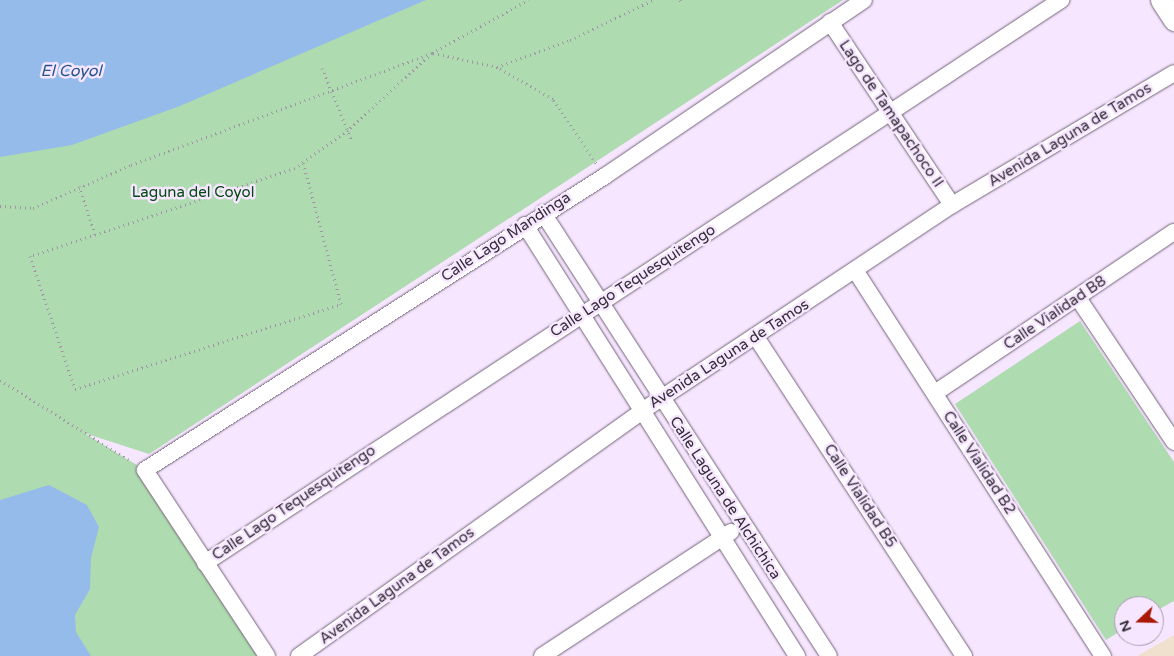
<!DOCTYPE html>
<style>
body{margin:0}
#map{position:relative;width:1174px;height:656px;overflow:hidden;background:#f7e6ff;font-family:"Varela Round",sans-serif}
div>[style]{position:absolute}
.education>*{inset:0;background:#f0e0ce}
.green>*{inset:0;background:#afdbb0}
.water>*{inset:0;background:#95bbea}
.path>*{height:3px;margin-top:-1.5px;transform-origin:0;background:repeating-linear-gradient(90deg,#a094a6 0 1px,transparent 0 5px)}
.roads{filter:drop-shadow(0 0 1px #726378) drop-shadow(0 0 1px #726378)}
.minor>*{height:16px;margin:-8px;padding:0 8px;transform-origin:8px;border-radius:8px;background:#fff}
.tertiary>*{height:21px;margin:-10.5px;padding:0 10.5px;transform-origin:10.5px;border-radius:10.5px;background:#fff}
span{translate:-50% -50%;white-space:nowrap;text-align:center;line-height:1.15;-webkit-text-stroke:5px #f7e6ff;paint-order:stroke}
.street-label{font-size:15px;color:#322c35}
.park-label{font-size:15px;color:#014910}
.water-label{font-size:16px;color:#235690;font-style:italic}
.north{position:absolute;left:1114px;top:596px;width:50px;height:50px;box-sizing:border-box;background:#f7e6ff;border:1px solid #a89cae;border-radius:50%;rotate:249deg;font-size:14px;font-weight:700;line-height:20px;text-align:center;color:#322c35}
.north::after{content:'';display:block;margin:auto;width:18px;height:22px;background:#a81802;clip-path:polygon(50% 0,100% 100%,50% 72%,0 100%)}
</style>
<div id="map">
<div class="education">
<div style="clip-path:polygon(1174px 635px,1174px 656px,1137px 656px)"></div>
</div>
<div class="green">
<div style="clip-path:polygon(0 0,843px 0,149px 454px,84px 433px,145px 470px,267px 656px,0 656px)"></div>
<div style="clip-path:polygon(1080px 321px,1174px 462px,1174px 601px,1154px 612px,1154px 606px,1124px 606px,1124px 629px,1106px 640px,955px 404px)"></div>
</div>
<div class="water">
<div style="clip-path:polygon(0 0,426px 0,180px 106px,72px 145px,0 157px)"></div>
<div style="clip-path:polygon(49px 485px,87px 505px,99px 527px,91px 558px,90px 589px,75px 615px,76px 632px,91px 656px,0 656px,0 500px)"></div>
</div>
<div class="path">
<div style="left:680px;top:0;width:2px;rotate:63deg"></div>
<div style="left:432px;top:53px;width:110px;rotate:-28.9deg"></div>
<div style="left:433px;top:53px;width:66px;rotate:12.3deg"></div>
<div style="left:322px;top:68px;width:79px;rotate:67.7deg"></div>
<div style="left:596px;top:163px;width:77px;rotate:-123.9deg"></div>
<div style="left:553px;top:99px;width:64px;rotate:-150.3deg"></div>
<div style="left:497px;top:67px;width:78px;rotate:-20.3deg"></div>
<div style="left:570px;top:40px;width:92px;rotate:-25.7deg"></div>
<div style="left:79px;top:186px;width:51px;rotate:71.6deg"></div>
<div style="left:0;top:206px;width:33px;rotate:3deg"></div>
<div style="left:33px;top:208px;width:107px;rotate:-23.7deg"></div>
<div style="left:131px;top:165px;width:321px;rotate:-20.4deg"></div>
<div style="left:432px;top:53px;width:114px;rotate:137.5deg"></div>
<div style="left:348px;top:130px;width:55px;rotate:144.6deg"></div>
<div style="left:303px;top:162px;width:10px;rotate:143deg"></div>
<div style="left:295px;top:168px;width:279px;rotate:161.6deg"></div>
<div style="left:30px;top:256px;width:140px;rotate:71.3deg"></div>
<div style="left:75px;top:389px;width:279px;rotate:-17.7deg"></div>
<div style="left:341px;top:304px;width:147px;rotate:-105deg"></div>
<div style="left:0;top:380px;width:155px;rotate:31.8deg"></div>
</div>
<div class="roads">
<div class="minor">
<div style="left:830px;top:22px;width:220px;rotate:56.3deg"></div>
<div style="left:543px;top:213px;width:527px;rotate:57.15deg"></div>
<div style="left:525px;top:225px;width:510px;rotate:57.74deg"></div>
<div style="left:855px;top:270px;width:459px;rotate:57.3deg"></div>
<div style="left:1078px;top:298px;width:173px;rotate:56.3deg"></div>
<div style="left:756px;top:337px;width:381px;rotate:56.9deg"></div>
<div style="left:935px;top:393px;width:288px;rotate:-34deg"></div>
<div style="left:205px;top:563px;width:1025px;rotate:-33.33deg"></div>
<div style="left:267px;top:656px;width:222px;rotate:-123.3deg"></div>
<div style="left:145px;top:470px;width:546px;rotate:-32.58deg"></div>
<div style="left:605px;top:176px;width:313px;rotate:-34.2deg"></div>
<div style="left:299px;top:656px;width:422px;rotate:-35.5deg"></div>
<div style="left:642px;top:411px;width:372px;rotate:-33.6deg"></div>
<div style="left:952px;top:205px;width:258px;rotate:-30.7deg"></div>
<div style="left:542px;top:656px;width:226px;rotate:-33.3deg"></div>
</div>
<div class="tertiary">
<div style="left:1161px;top:0;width:24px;rotate:57deg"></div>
</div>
</div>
<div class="street-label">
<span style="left:891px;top:114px;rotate:56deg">Lago de Tamapachoco II</span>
<span style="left:1070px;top:135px;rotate:-31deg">Avenida Laguna de Tamos</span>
<span style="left:506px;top:237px;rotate:-33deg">Calle Lago Mandinga</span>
<span style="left:633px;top:281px;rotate:-33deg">Calle Lago Tequesquitengo</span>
<span style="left:1055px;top:313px;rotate:-34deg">Calle Vialidad B8</span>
<span style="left:729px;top:354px;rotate:-33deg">Avenida Laguna de Tamos</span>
<span style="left:979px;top:463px;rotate:57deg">Calle Vialidad B2</span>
<span style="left:860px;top:496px;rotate:57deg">Calle Vialidad B5</span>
<span style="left:725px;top:498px;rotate:57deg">Calle Laguna de Alchichica</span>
<span style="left:294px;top:503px;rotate:-34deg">Calle Lago Tequesquitengo</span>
<span style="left:397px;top:586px;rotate:-36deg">Avenida Laguna de Tamos</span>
</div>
<div class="park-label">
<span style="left:193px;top:193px">Laguna del Coyol</span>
</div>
<div class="water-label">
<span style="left:71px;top:71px">El Coyol</span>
</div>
<div class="north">N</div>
</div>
